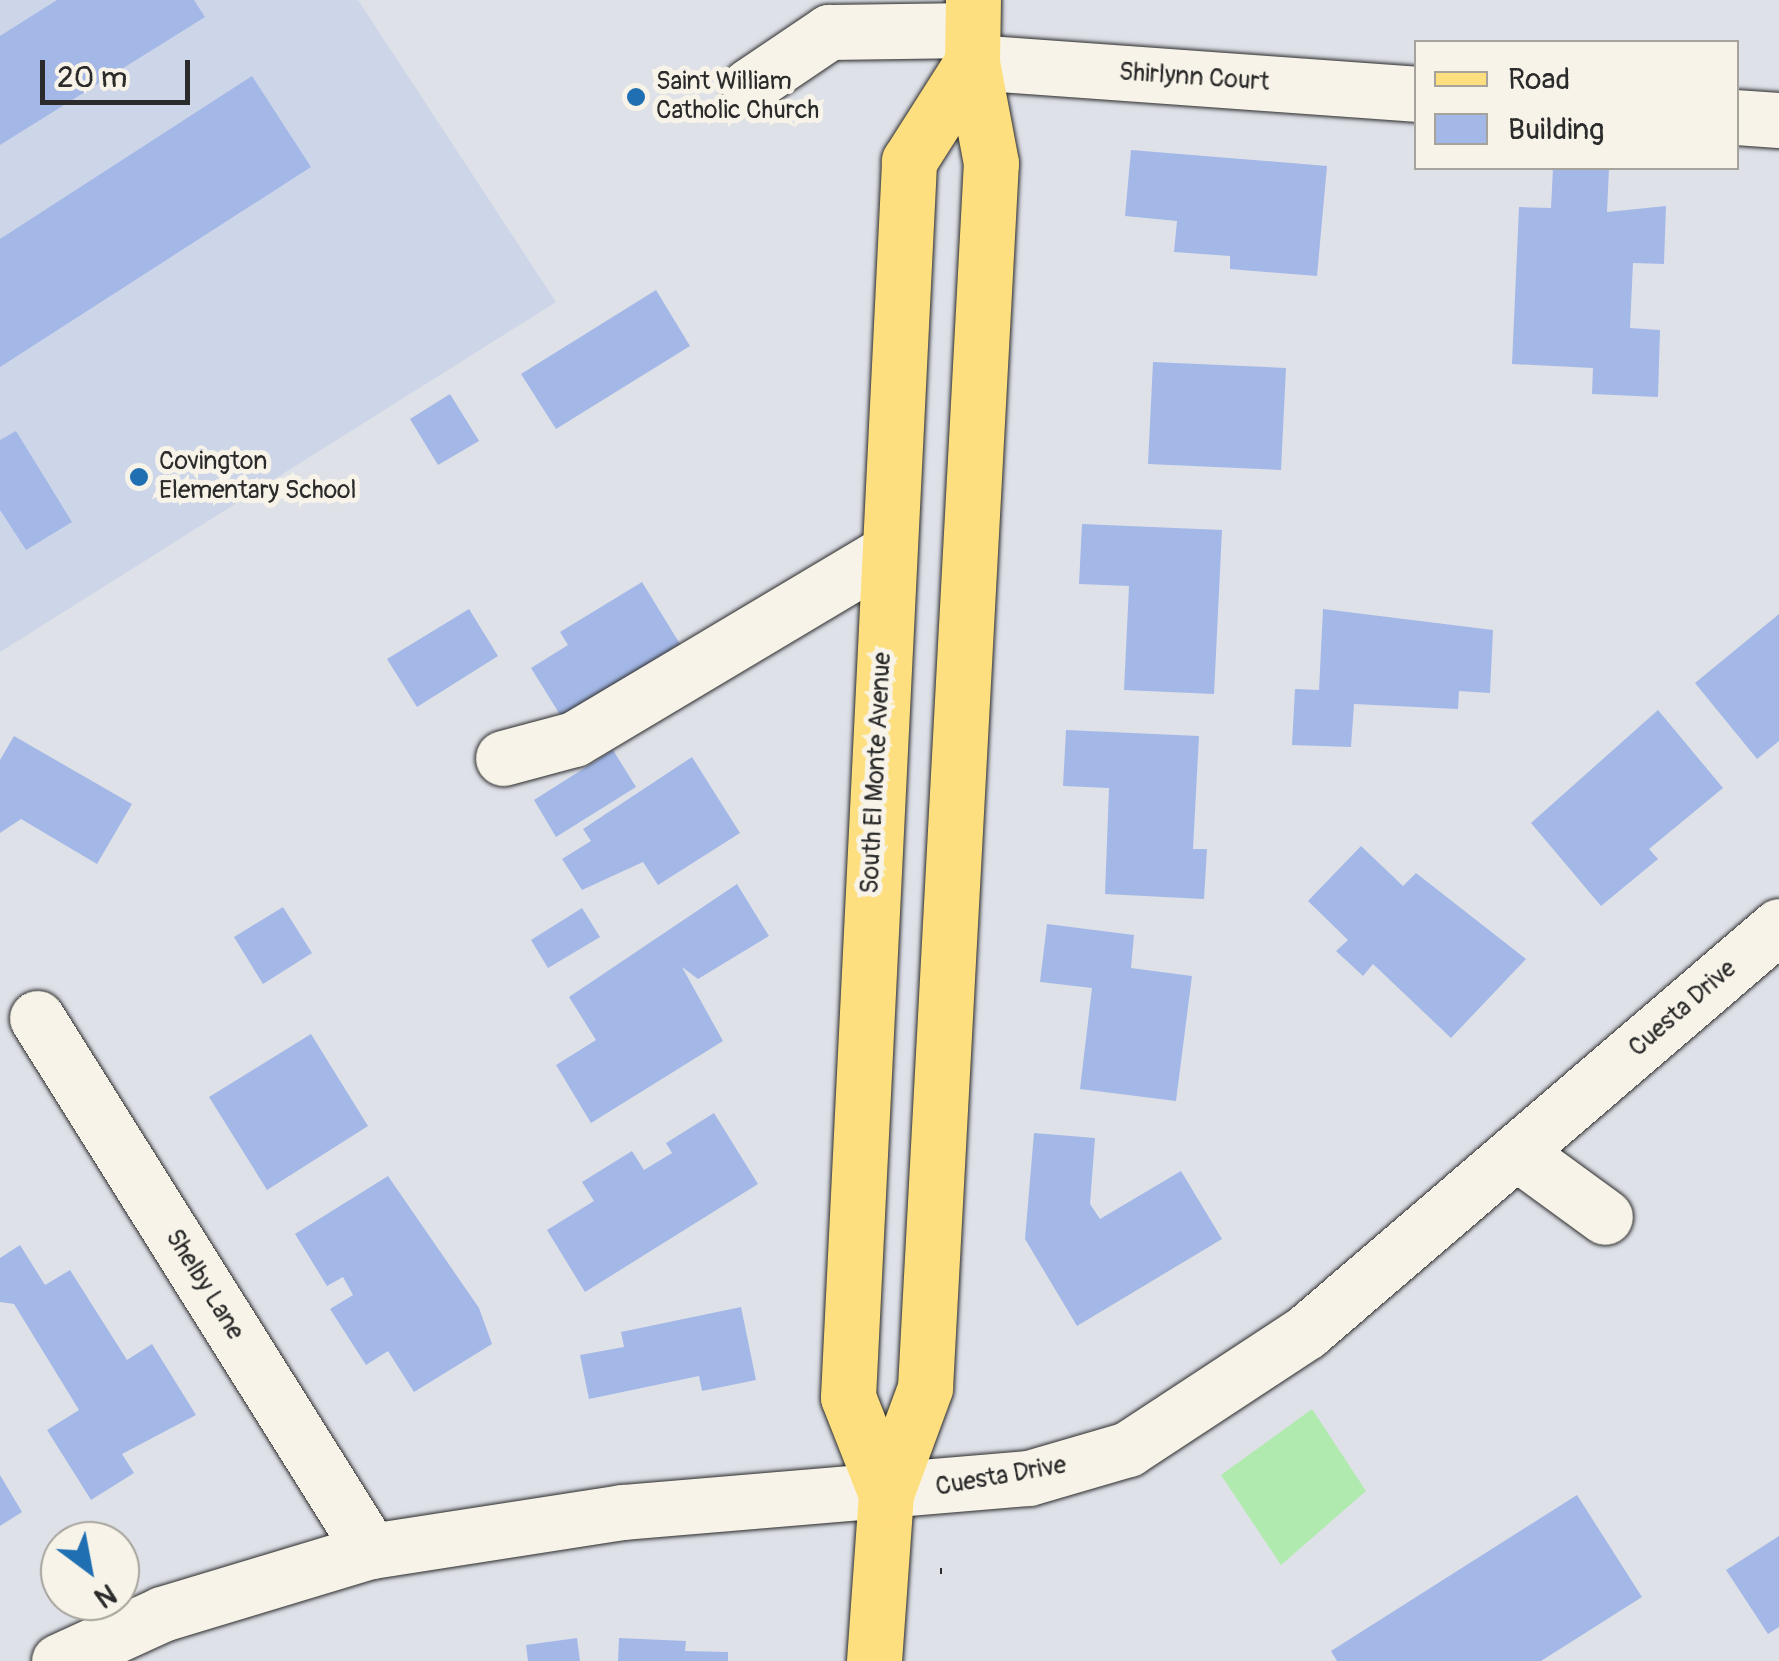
<!DOCTYPE html>
<style>
body{margin:0}
#map{position:relative;width:1779px;height:1661px;overflow:hidden;background:#dee1e8;font-family:Pangolin,sans-serif}
div>[style]{position:absolute}
.built>*{inset:0;background:#cdd5e8}
.green>*{inset:0;background:#b0eaae}
.building>*{inset:0;background:#a4b8e7}
.path>*{height:6px;margin-top:-3px;transform-origin:0;background:repeating-linear-gradient(90deg,#2b2b2b 0 2.5px,transparent 0 10.5px)}
.roads{filter:drop-shadow(0 0 2px #2b2b2b) drop-shadow(0 0 2px #2b2b2b)}
.minor>*{height:55px;margin:-27.5px;padding:0 27.5px;transform-origin:27.5px;border-radius:27.5px;background:#f7f3e8}
.major>*{height:55px;margin:-27.5px;padding:0 27.5px;transform-origin:27.5px;border-radius:27.5px;background:#fedf80}
.dots>*{width:28px;height:28px;translate:-50% -50%;box-sizing:border-box;border:5px solid #f7f3e8;border-radius:50%}
span{translate:-50% -50%;white-space:nowrap;text-align:center;line-height:1.15;-webkit-text-stroke:10px #f7f3e8;paint-order:stroke}
.street-label{font-size:25px;color:#2b2b2b}
.poi-label{font-size:25px;color:#2b2b2b}
.left{translate:0 -50%;text-align:left}
.legend{position:absolute;left:1414px;top:40px;width:325px;height:130px;box-sizing:border-box;background:#f7f3e8;border:2px solid #a5a39c;margin:0;padding:12px 18px;list-style:none;font-size:30px;color:#2b2b2b}
.legend li{display:flex;align-items:center;gap:20px;height:50px}
.legend b{width:50px;border:2px solid #a5a39c}
.north{position:absolute;left:40px;top:1521px;width:100px;height:100px;box-sizing:border-box;background:#f7f3e8;border:2px solid #a5a39c;border-radius:50%;rotate:148deg;font-size:28px;font-weight:700;line-height:40px;text-align:center;color:#2b2b2b}
.north::after{content:'';display:block;margin:auto;width:35px;height:45px;background:#1f6fb2;clip-path:polygon(50% 0,100% 100%,50% 72%,0 100%)}
.scale{position:absolute;left:40px;top:60px;width:150px;height:45px;box-sizing:border-box;border:5px solid #2b2b2b;border-top:0;padding-left:12px;font-size:30px;line-height:35px;white-space:nowrap;color:#2b2b2b;-webkit-text-stroke:8px #f7f3e8;paint-order:stroke}
</style>
<div id="map">
<div class="built">
<div style="clip-path:polygon(0 0,358px 0,556px 302px,0 652px)"></div>
</div>
<div class="green">
<div style="clip-path:polygon(1312px 1409px,1366px 1491px,1281px 1565px,1221px 1475px)"></div>
</div>
<div class="building">
<div style="clip-path:polygon(57px 0,194px 0,205px 17px,0 145px,0 36px)"></div>
<div style="clip-path:polygon(252px 76px,311px 167px,0 367px,0 239px)"></div>
<div style="clip-path:polygon(1131px 150px,1327px 166px,1317px 276px,1230px 269px,1230px 256px,1174px 252px,1177px 221px,1125px 216px)"></div>
<div style="clip-path:polygon(1553px 168px,1609px 168px,1607px 212px,1666px 206px,1664px 264px,1633px 263px,1630px 328px,1660px 330px,1658px 397px,1592px 394px,1593px 368px,1512px 364px,1519px 207px,1551px 208px)"></div>
<div style="clip-path:polygon(656px 290px,690px 346px,556px 429px,521px 374px)"></div>
<div style="clip-path:polygon(1153px 362px,1286px 368px,1281px 470px,1148px 464px)"></div>
<div style="clip-path:polygon(450px 394px,479px 441px,438px 465px,410px 419px)"></div>
<div style="clip-path:polygon(16px 431px,72px 522px,26px 550px,0 510px,0 440px)"></div>
<div style="clip-path:polygon(1082px 524px,1222px 530px,1214px 694px,1124px 690px,1129px 586px,1079px 584px)"></div>
<div style="clip-path:polygon(642px 582px,680px 644px,562px 718px,531px 668px,568px 645px,560px 632px)"></div>
<div style="clip-path:polygon(469px 609px,498px 656px,417px 707px,387px 659px)"></div>
<div style="clip-path:polygon(1323px 609px,1493px 630px,1490px 693px,1459px 691px,1458px 709px,1354px 704px,1351px 747px,1292px 745px,1295px 689px,1319px 690px)"></div>
<div style="clip-path:polygon(1779px 614px,1779px 741px,1757px 759px,1695px 683px)"></div>
<div style="clip-path:polygon(1658px 710px,1723px 788px,1649px 849px,1658px 859px,1601px 906px,1531px 823px)"></div>
<div style="clip-path:polygon(1066px 730px,1199px 736px,1193px 849px,1207px 849px,1204px 899px,1105px 894px,1109px 788px,1063px 786px)"></div>
<div style="clip-path:polygon(14px 736px,132px 804px,97px 864px,21px 819px,0 833px,0 760px)"></div>
<div style="clip-path:polygon(613px 750px,636px 787px,556px 837px,534px 800px)"></div>
<div style="clip-path:polygon(692px 757px,740px 833px,658px 885px,643px 862px,582px 890px,562px 859px,591px 841px,583px 829px)"></div>
<div style="clip-path:polygon(1361px 846px,1403px 886px,1416px 873px,1526px 959px,1451px 1038px,1373px 964px,1363px 976px,1336px 951px,1348px 940px,1308px 901px)"></div>
<div style="clip-path:polygon(737px 884px,769px 936px,698px 979px,682px 967px,723px 1041px,591px 1123px,556px 1065px,596px 1040px,569px 997px)"></div>
<div style="clip-path:polygon(283px 907px,312px 953px,263px 984px,234px 937px)"></div>
<div style="clip-path:polygon(582px 908px,600px 937px,548px 968px,531px 940px)"></div>
<div style="clip-path:polygon(1047px 924px,1134px 935px,1131px 968px,1192px 976px,1176px 1101px,1080px 1089px,1092px 988px,1040px 982px)"></div>
<div style="clip-path:polygon(311px 1034px,368px 1126px,267px 1190px,209px 1097px)"></div>
<div style="clip-path:polygon(714px 1113px,758px 1184px,585px 1292px,547px 1230px,594px 1201px,582px 1182px,632px 1151px,644px 1170px,672px 1153px,666px 1143px)"></div>
<div style="clip-path:polygon(1034px 1133px,1095px 1138px,1090px 1204px,1100px 1219px,1181px 1171px,1222px 1239px,1077px 1326px,1025px 1239px)"></div>
<div style="clip-path:polygon(388px 1176px,479px 1308px,492px 1344px,414px 1392px,388px 1351px,366px 1365px,330px 1309px,353px 1295px,343px 1277px,327px 1286px,295px 1234px)"></div>
<div style="clip-path:polygon(20px 1245px,45px 1285px,70px 1270px,127px 1360px,152px 1344px,196px 1415px,122px 1454px,134px 1473px,91px 1500px,47px 1430px,79px 1410px,14px 1304px,0 1302px,0 1258px)"></div>
<div style="clip-path:polygon(741px 1307px,756px 1380px,702px 1391px,699px 1376px,589px 1399px,580px 1355px,624px 1347px,621px 1332px)"></div>
<div style="clip-path:polygon(0 1475px,22px 1512px,0 1526px)"></div>
<div style="clip-path:polygon(1577px 1495px,1642px 1597px,1541px 1661px,1337px 1661px,1331px 1651px)"></div>
<div style="clip-path:polygon(1779px 1536px,1779px 1627px,1768px 1634px,1726px 1570px)"></div>
<div style="clip-path:polygon(577px 1638px,580px 1661px,528px 1661px,526px 1645px)"></div>
<div style="clip-path:polygon(619px 1638px,686px 1641px,685px 1651px,728px 1652px,728px 1661px,618px 1661px)"></div>
</div>
<div class="path">
<div style="left:940px;top:1571px;width:6px"></div>
</div>
<div class="roads">
<div class="minor">
<div style="left:972px;top:62px;width:445px;rotate:4.1deg"></div>
<div style="left:749px;top:86px;width:97px;rotate:-34deg"></div>
<div style="left:829px;top:32px;width:143px;rotate:-0.8deg"></div>
<div style="left:1736px;top:117px;width:43px;rotate:4deg"></div>
<div style="left:503px;top:758px;width:73px;rotate:-15deg"></div>
<div style="left:574px;top:739px;width:365px;rotate:-30.8deg"></div>
<div style="left:37px;top:1018px;width:629px;rotate:57.93deg"></div>
<div style="left:1516px;top:1152px;width:110px;rotate:36.1deg"></div>
<div style="left:59px;top:1661px;width:113px;rotate:-24.5deg"></div>
<div style="left:162px;top:1614px;width:218px;rotate:-16.8deg"></div>
<div style="left:371px;top:1551px;width:254px;rotate:-8.8deg"></div>
<div style="left:622px;top:1512px;width:408px;rotate:-4.8deg"></div>
<div style="left:1029px;top:1478px;width:103px;rotate:-16.3deg"></div>
<div style="left:1128px;top:1449px;width:213px;rotate:-33.3deg"></div>
<div style="left:1306px;top:1332px;width:623px;rotate:-40.64deg"></div>
</div>
<div class="major">
<div style="left:886px;top:1494px;width:104px;rotate:-111.4deg"></div>
<div style="left:848px;top:1397px;width:1238px;rotate:-87.17deg"></div>
<div style="left:909px;top:161px;width:117px;rotate:-57.5deg"></div>
<div style="left:874px;top:1661px;width:167px;rotate:-85.9deg"></div>
<div style="left:886px;top:1494px;width:113px;rotate:-69.8deg"></div>
<div style="left:925px;top:1388px;width:1227px;rotate:-86.92deg"></div>
<div style="left:991px;top:163px;width:103px;rotate:-100.7deg"></div>
<div style="left:972px;top:62px;width:62px;rotate:-89.1deg"></div>
</div>
</div>
<div class="dots">
<div style="left:636px;top:97px;background:#1f6fb2"></div>
<div style="left:139px;top:477px;background:#1f6fb2"></div>
</div>
<div class="street-label">
<span style="left:1194px;top:78px;rotate:4deg">Shirlynn Court</span>
<span style="left:877px;top:773px;rotate:-87deg">South El Monte Avenue</span>
<span style="left:1683px;top:1009px;rotate:-41deg">Cuesta Drive</span>
<span style="left:204px;top:1285px;rotate:58deg">Shelby Lane</span>
<span style="left:1001px;top:1477px;rotate:-10deg">Cuesta Drive</span>
</div>
<div class="poi-label">
<span class="left" style="left:656px;top:97px">Saint William<br>Catholic Church</span>
<span class="left" style="left:159px;top:477px">Covington<br>Elementary School</span>
</div>
<ul class="legend">
<li><b style="height:12px;background:#fedf80"></b>Road</li>
<li><b style="height:28px;background:#a4b8e7"></b>Building</li>
</ul>
<div class="north">N</div>
<div class="scale">20 m</div>
</div>
